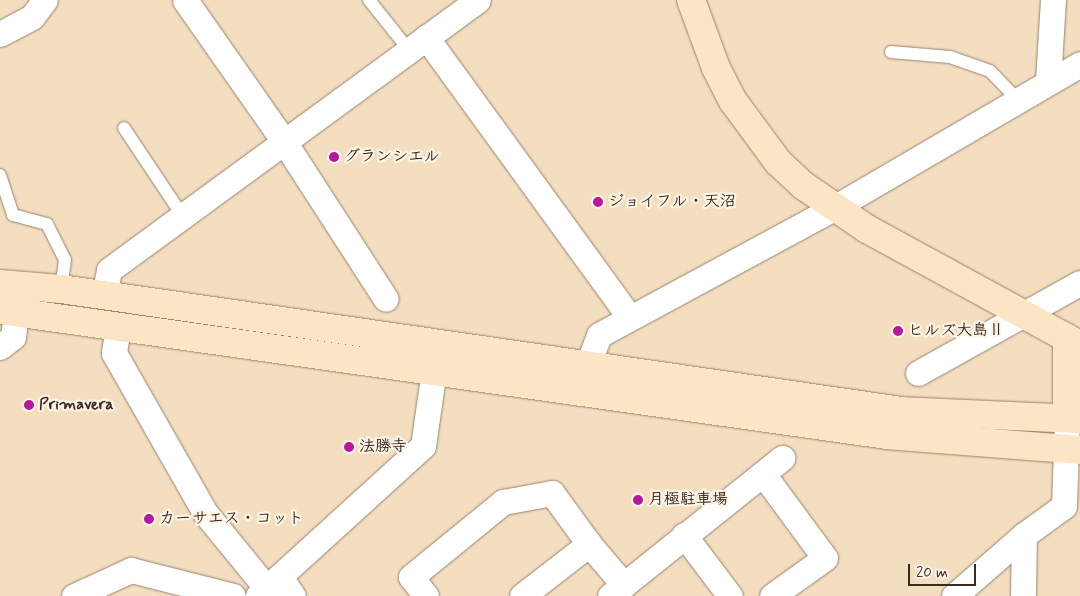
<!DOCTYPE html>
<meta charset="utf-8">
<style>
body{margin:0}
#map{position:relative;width:1080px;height:596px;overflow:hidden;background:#f4dec0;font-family:Mynerve,"Klee One",sans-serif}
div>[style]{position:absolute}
.roads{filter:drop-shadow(0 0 1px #98846f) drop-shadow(0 0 1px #98846f)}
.lane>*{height:12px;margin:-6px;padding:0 6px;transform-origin:6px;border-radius:6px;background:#fff}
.street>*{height:25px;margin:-12.5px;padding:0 12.5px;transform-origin:12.5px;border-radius:12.5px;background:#fff}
.secondary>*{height:28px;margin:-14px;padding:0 14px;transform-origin:14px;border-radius:14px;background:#fce5c4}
.dots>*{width:14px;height:14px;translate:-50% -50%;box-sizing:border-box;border:2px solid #fcf5e5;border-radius:50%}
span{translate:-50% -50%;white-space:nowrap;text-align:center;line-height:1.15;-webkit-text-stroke:4.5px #fcf5e5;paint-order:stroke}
.poi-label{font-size:16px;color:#3b2a1e;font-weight:700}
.left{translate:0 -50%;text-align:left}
.scale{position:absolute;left:908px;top:564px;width:68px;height:22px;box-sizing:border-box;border:2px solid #3b2a1e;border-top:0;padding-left:6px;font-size:15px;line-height:18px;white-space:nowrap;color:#3b2a1e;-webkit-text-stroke:4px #fcf5e5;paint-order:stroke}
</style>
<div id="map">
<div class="roads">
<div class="lane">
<div style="left:369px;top:0;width:64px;rotate:51.3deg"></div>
<div style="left:891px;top:52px;width:59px;rotate:4.8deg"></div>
<div style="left:950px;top:57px;width:42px;rotate:19.3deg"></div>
<div style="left:990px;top:71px;width:39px;rotate:46deg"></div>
<div style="left:124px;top:128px;width:105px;rotate:56.3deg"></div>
<div style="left:0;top:175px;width:42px;rotate:72deg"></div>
<div style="left:13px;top:215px;width:35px;rotate:15deg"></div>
<div style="left:47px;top:224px;width:40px;rotate:63.4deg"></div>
<div style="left:65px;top:260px;width:29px;rotate:98deg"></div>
</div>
<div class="street">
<div style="left:185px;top:0;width:171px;rotate:55deg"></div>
<div style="left:283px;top:140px;width:189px;rotate:57.1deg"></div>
<div style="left:0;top:34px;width:36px;rotate:-28deg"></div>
<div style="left:32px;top:17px;width:21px;rotate:-53deg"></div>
<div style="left:426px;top:37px;width:347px;rotate:54deg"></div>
<div style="left:1048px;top:81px;width:81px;rotate:-86.5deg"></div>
<div style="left:104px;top:296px;width:26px;rotate:-79deg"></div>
<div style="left:109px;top:270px;width:457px;rotate:-36.2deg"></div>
<div style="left:118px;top:327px;width:26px;rotate:99deg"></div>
<div style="left:114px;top:353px;width:185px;rotate:60.3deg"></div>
<div style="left:206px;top:514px;width:98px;rotate:50.8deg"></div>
<div style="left:0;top:347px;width:16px;rotate:-38deg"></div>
<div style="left:13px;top:337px;width:24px;rotate:-83deg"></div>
<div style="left:588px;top:364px;width:31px;rotate:-69deg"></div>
<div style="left:599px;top:335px;width:267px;rotate:-28.4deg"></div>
<div style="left:834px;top:208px;width:285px;rotate:-30.3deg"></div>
<div style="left:918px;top:373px;width:185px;rotate:-29.1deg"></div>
<div style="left:763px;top:474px;width:104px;rotate:53.6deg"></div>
<div style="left:825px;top:558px;width:65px;rotate:144.4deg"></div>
<div style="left:684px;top:535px;width:76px;rotate:53deg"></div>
<div style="left:280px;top:577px;width:23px;rotate:56deg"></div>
<div style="left:74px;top:596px;width:63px;rotate:-24.5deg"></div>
<div style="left:131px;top:570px;width:105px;rotate:14.3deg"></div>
<div style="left:258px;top:596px;width:223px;rotate:-42.3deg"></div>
<div style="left:423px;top:446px;width:77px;rotate:-81.8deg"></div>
<div style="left:426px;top:596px;width:24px;rotate:-128deg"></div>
<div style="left:411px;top:577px;width:119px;rotate:-39.2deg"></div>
<div style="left:503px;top:502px;width:50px;rotate:-10.4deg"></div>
<div style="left:552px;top:493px;width:63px;rotate:54deg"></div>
<div style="left:589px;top:544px;width:54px;rotate:49.5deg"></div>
<div style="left:522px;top:596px;width:85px;rotate:-37.8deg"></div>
<div style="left:610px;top:596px;width:221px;rotate:-38.7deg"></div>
<div style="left:954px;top:596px;width:93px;rotate:-41.1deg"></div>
<div style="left:1024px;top:535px;width:49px;rotate:-35.9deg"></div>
<div style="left:1064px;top:506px;width:88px;rotate:-88deg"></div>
<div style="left:1023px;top:596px;width:61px;rotate:-89.1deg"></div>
</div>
<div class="secondary">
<div style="left:691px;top:0;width:72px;rotate:69.8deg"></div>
<div style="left:716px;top:68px;width:37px;rotate:63deg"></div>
<div style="left:733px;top:101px;width:76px;rotate:53.6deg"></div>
<div style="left:778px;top:162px;width:35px;rotate:43deg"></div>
<div style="left:804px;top:186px;width:76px;rotate:34.3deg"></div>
<div style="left:867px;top:229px;width:243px;rotate:28.6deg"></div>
<div style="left:0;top:284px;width:61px;rotate:4.7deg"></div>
<div style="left:61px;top:289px;width:849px;rotate:8.26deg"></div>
<div style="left:901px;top:411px;width:179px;rotate:2.6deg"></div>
<div style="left:0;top:310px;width:896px;rotate:8.02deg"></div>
<div style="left:887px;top:435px;width:194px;rotate:4.4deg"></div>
<div style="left:1067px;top:338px;width:80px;rotate:90deg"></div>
</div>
</div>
<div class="dots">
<div style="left:334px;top:157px;background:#b5179e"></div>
<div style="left:598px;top:202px;background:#b5179e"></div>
<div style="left:898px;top:331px;background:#b5179e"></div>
<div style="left:29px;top:405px;background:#b5179e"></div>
<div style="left:349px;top:447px;background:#b5179e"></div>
<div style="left:638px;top:500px;background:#b5179e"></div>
<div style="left:149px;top:519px;background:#b5179e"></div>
</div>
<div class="poi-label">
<span class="left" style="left:344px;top:157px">グランシエル</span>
<span class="left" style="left:608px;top:202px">ジョイフル・天沼</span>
<span class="left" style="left:908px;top:331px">ヒルズ大島Ⅱ</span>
<span class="left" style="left:39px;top:405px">Primavera</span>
<span class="left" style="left:359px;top:447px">法勝寺</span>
<span class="left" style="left:648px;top:500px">月極駐車場</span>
<span class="left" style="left:159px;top:519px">カーサエス・コット</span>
</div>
<div class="scale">20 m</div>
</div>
